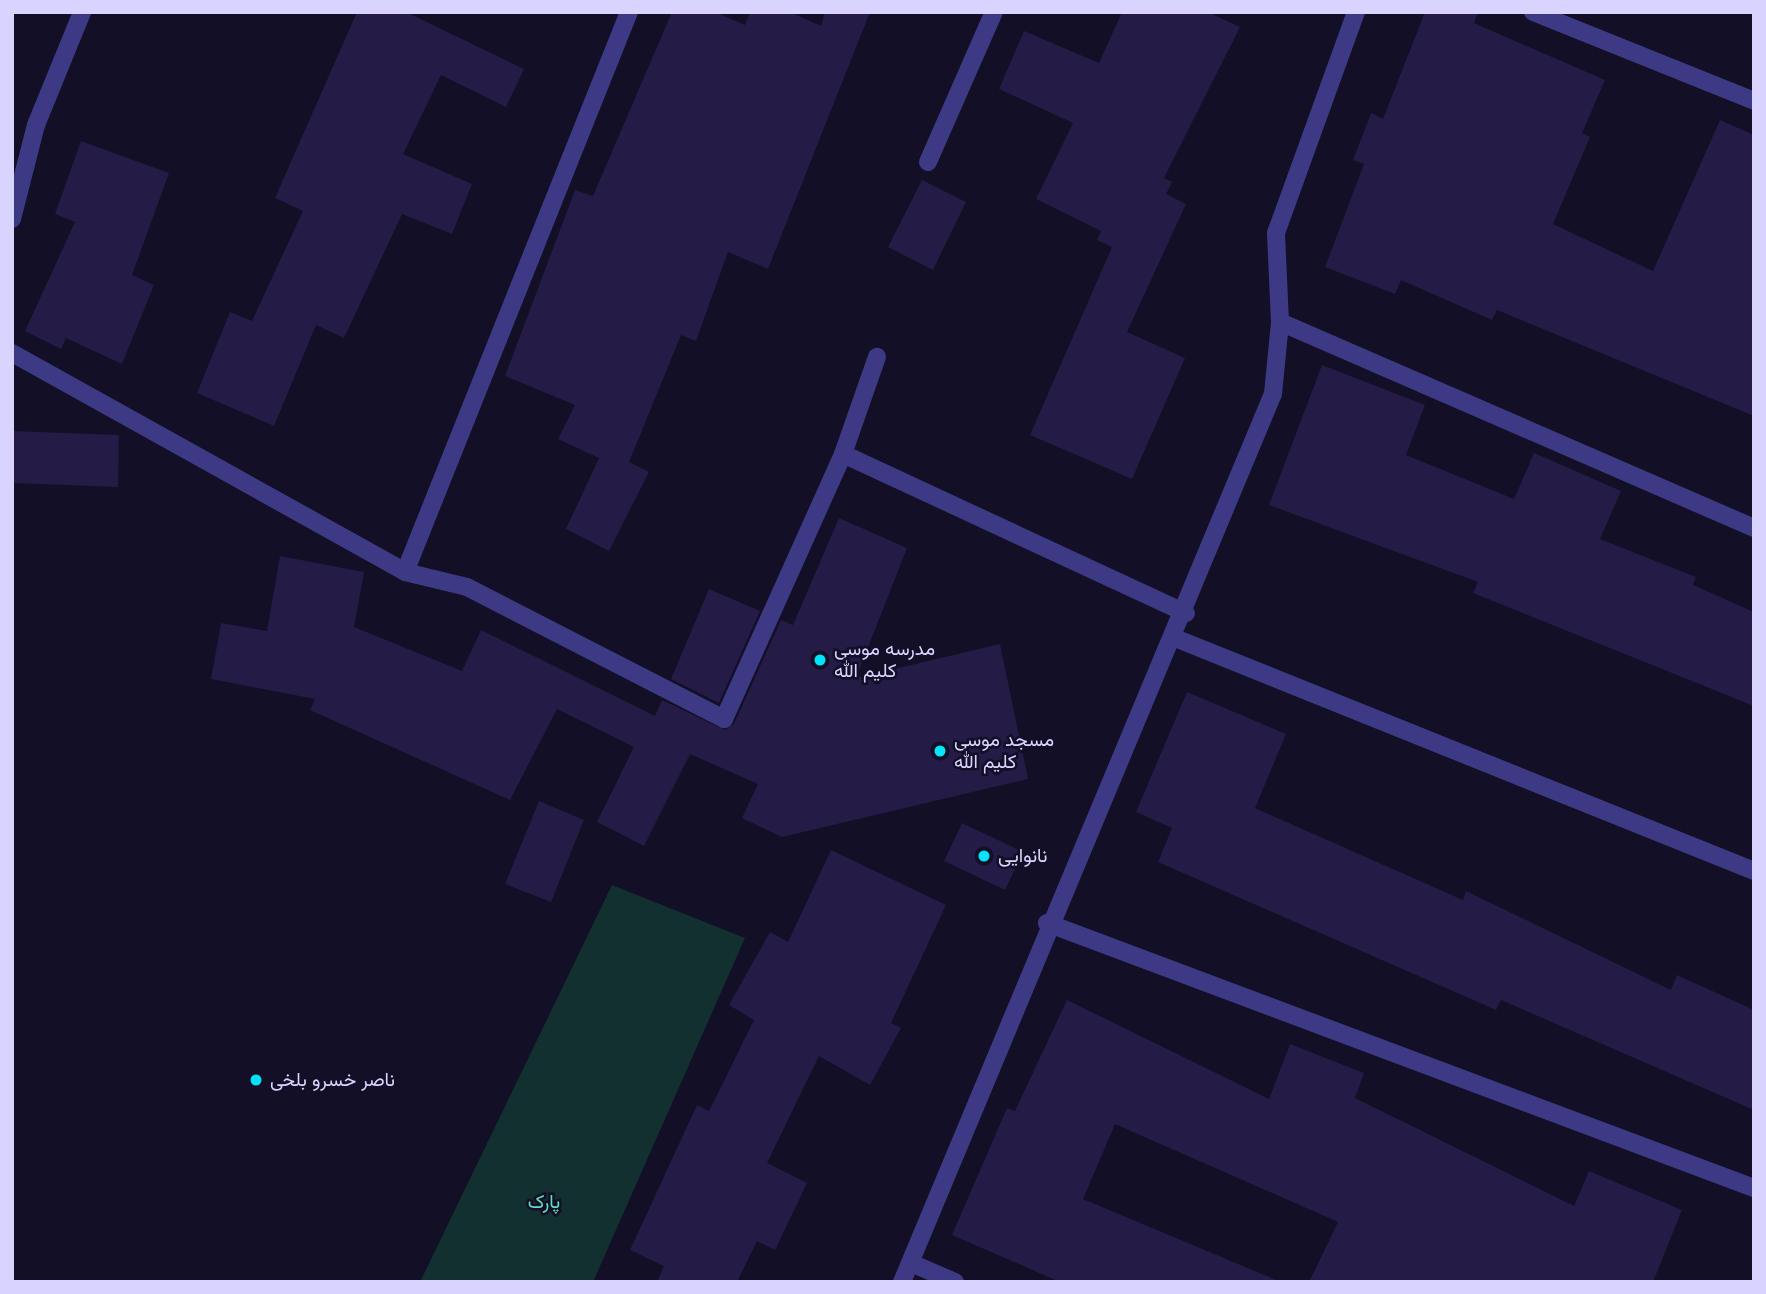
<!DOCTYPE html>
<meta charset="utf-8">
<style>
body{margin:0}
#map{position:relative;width:1766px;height:1294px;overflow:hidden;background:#130f26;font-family:"DM Sans",Vazirmatn,sans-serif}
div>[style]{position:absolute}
.green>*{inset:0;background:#12302f}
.building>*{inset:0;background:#241b47}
.street>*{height:18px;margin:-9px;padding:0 9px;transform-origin:9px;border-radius:9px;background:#3d3a85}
.dots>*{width:19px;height:19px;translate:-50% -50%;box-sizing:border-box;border:4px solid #130f26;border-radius:50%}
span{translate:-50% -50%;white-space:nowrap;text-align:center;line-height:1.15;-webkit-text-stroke:5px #130f26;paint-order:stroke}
.poi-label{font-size:19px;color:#d9d4ff}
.left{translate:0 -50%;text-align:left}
.park-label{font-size:19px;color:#5fe0c0}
.frame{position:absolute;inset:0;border:14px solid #d9d4ff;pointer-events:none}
</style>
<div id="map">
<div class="green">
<div style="clip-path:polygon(612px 885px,745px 938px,593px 1282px,420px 1282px)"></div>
</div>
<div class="building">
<div style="clip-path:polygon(357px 12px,406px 12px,524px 69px,506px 107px,441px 75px,403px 154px,472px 184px,452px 234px,402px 214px,344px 338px,316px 325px,274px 426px,197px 393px,230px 312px,252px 321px,303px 211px,275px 198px)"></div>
<div style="clip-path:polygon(672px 12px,715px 12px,745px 25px,750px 12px,790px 12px,821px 26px,825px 12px,870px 12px,768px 269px,728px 252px,696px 341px,681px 335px,629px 462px,649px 472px,609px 551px,566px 529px,599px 458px,558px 439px,575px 405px,505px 376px,575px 190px,593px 196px)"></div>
<div style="clip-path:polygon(1122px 12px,1207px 12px,1240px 27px,1164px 178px,1172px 182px,1166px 194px,1186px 204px,1127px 332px,1185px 358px,1132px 479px,1030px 435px,1112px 247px,1097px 240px,1101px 231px,1036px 199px,1073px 123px,999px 89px,1024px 31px,1099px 63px)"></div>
<div style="clip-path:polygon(1425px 12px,1478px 12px,1474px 23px,1605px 80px,1582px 133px,1590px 137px,1553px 224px,1653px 271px,1720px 120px,1754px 135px,1754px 416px,1497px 310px,1492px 320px,1401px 280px,1395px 294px,1325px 267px,1364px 164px,1353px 160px,1371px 113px,1383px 119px)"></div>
<div style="clip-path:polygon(81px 141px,169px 173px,132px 275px,154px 285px,122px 364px,66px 338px,61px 349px,25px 331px,75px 222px,55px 214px)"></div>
<div style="clip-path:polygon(922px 180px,966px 202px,933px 270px,888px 247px)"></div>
<div style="clip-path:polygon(1322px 365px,1425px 405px,1406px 455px,1514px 499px,1534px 453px,1621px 491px,1600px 539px,1696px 577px,1693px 585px,1754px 612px,1754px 706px,1473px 593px,1478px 582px,1269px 505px)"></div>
<div style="clip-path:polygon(12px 431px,119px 435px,118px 487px,12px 483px)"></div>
<div style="clip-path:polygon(839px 518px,907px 548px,856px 678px,1000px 644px,1028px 779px,782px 837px,742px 818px,758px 784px,690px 754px,644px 846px,597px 822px,634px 747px,557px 709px,510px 800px,310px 710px,315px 699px,211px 679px,221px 623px,267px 631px,280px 556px,364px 572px,354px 627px,462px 671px,481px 630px,655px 716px,662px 700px,725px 730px,734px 724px,781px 620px,793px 625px)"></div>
<div style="clip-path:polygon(709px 589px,760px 611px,719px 703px,671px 679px)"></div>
<div style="clip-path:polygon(1187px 692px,1286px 734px,1255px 808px,1463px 900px,1466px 891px,1671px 990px,1677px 975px,1754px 1010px,1754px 1110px,1501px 1000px,1496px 1010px,1158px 862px,1172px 828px,1136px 812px)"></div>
<div style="clip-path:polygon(539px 801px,584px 820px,551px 902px,505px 884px)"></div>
<div style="clip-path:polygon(962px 823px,1023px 852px,1005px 890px,944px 861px)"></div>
<div style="clip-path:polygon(831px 850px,946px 905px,891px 1023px,901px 1028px,870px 1085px,819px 1056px,767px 1163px,807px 1183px,775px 1250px,757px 1241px,737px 1282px,657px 1282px,664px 1266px,630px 1250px,697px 1105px,709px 1111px,754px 1020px,729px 1005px,770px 932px,788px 942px)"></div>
<div style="clip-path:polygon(1067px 1000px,1269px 1099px,1290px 1044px,1364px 1073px,1355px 1098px,1574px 1206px,1589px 1171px,1682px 1210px,1653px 1282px,1309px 1282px,1338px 1222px,1115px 1124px,1083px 1199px,1281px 1282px,1060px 1282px,952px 1235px,1007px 1108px,1015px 1111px)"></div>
</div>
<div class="street">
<div style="left:629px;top:12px;width:603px;rotate:111.8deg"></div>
<div style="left:405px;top:572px;width:64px;rotate:13.6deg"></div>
<div style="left:467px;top:587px;width:289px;rotate:27.2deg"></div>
<div style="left:724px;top:719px;width:290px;rotate:-65.8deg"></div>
<div style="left:843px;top:454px;width:103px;rotate:-70.7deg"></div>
<div style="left:1533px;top:12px;width:238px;rotate:21.9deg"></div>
<div style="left:928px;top:162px;width:164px;rotate:-66.3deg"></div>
<div style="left:12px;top:219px;width:97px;rotate:-75.7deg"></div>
<div style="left:36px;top:125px;width:122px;rotate:-67.8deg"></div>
<div style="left:1280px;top:322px;width:517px;rotate:23.49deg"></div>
<div style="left:12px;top:353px;width:450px;rotate:29.1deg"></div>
<div style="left:843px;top:454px;width:378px;rotate:24.9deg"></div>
<div style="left:1175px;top:638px;width:624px;rotate:21.92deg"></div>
<div style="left:1047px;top:923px;width:755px;rotate:20.55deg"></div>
<div style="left:911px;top:1263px;width:48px;rotate:23.4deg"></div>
<div style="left:902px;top:1282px;width:962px;rotate:-67.33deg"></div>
<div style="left:1273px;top:394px;width:72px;rotate:-84.4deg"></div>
<div style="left:1280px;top:322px;width:89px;rotate:-92.6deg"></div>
<div style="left:1276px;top:233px;width:235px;rotate:-70.1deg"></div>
</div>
<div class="dots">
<div style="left:820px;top:660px;background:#00e5ff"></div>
<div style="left:940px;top:751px;background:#00e5ff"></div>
<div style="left:984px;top:856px;background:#00e5ff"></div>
<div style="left:256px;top:1080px;background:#00e5ff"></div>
</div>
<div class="poi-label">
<span class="left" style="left:834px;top:660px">مدرسه موسی<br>کلیم الله</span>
<span class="left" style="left:954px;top:751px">مسجد موسی<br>کلیم الله</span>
<span class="left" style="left:998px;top:856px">نانوایی</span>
<span class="left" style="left:270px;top:1080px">ناصر خسرو بلخی</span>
</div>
<div class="park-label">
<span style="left:544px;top:1202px">پارک</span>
</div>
<div class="frame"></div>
</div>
